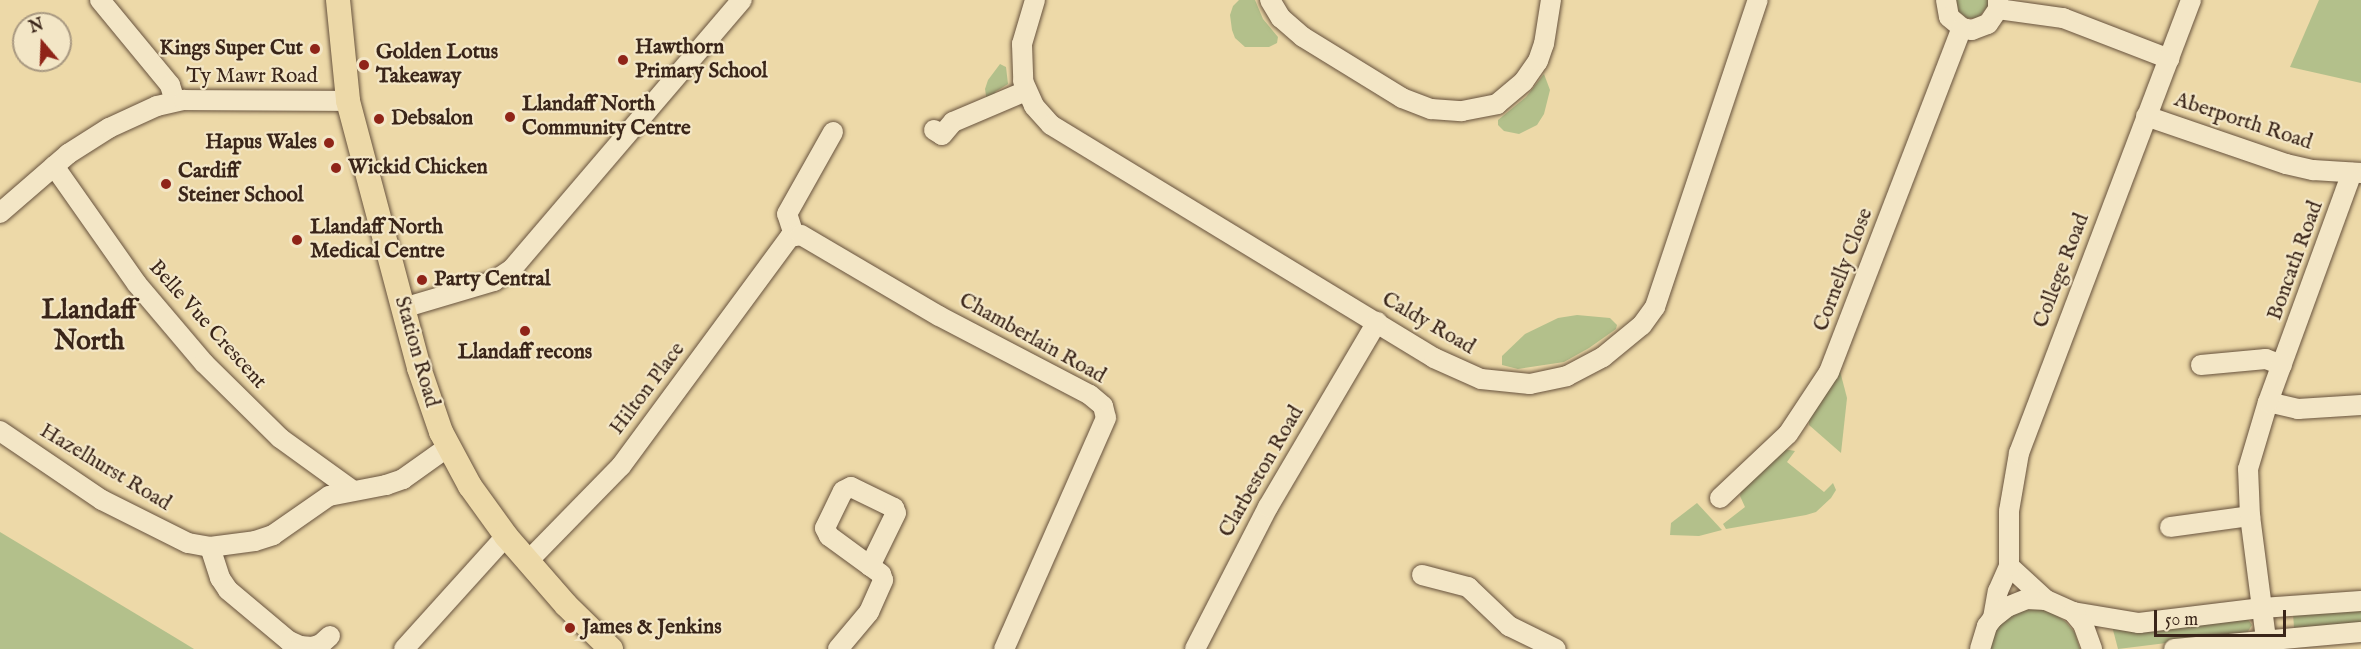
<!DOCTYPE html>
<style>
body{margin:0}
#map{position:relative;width:2361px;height:649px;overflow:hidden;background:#edd9a8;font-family:"IM FELL English",serif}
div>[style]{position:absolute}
.green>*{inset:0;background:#b3c08b}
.roads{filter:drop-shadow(0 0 2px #67523d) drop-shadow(0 0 2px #67523d)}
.minor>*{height:20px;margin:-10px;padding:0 10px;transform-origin:10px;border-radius:10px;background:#f3e6c6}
.major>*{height:24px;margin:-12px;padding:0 12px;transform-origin:12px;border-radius:12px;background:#edd9a8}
.dots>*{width:16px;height:16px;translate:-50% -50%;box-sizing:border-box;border:3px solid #f3e6c6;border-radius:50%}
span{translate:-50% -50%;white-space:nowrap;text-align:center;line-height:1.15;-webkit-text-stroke:4.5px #f3e6c6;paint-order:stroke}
.poi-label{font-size:21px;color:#3a2519;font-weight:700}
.left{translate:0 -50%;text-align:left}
.right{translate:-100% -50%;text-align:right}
.street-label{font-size:21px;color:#3a2519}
.district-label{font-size:27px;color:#3a2519;font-weight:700}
.north{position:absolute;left:12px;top:12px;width:60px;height:60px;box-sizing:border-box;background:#f3e6c6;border:2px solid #a99981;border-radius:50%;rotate:341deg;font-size:16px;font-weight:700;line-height:24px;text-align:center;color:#3a2519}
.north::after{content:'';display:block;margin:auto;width:21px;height:27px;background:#8f2418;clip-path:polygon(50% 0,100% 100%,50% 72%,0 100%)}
.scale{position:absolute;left:2154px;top:610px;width:132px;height:27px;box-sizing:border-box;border:3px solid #3a2519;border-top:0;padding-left:8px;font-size:18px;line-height:21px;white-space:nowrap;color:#3a2519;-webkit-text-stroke:4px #f3e6c6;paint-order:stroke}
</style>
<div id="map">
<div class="green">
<div style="clip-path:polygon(1255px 0,1263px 19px,1278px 37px,1277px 43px,1269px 47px,1245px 47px,1235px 38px,1232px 30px,1230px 15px,1233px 6px,1239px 0)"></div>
<div style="clip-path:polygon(1956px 0,1988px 0,1988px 6px,1978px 18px,1967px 18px,1959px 12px)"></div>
<div style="clip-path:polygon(2319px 0,2361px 0,2361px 83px,2290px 67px)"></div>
<div style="clip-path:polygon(1000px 64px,1006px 67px,1008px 84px,995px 92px,997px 97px,987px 102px,985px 89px,988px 80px)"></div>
<div style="clip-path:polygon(1544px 74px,1550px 90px,1544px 114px,1537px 125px,1519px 134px,1504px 131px,1498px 125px,1498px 120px,1526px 97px)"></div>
<div style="clip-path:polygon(1577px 315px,1610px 318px,1617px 325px,1616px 329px,1589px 348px,1564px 362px,1518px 369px,1502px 365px,1502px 356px,1525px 334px,1558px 318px)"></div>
<div style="clip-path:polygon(1836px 369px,1840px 371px,1847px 398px,1841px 453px,1809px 425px,1809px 419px)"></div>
<div style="clip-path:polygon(1784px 449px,1795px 451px,1787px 462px,1824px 492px,1833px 483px,1836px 490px,1831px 498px,1816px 512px,1806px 515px,1726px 529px,1723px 524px,1745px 507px,1740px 496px,1741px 488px)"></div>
<div style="clip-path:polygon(1697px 503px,1722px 530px,1699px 536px,1670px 535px,1671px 523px)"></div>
<div style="clip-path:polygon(0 532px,176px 638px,194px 649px,0 649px)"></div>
<div style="clip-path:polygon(2361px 608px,2361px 623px,2294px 628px,2293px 613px)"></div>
<div style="clip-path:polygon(2039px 609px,2053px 613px,2066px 622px,2075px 633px,2080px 649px,1989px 649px,1998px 626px,2010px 616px,2024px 610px)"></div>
<div style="clip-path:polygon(2247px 618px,2252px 625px,2247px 633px,2118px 649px,2112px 626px)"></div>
</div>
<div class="roads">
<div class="minor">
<div style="left:100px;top:0;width:110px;rotate:50.5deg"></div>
<div style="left:170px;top:85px;width:17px;rotate:73deg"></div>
<div style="left:1035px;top:0;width:46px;rotate:106.5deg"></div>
<div style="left:1022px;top:44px;width:37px;rotate:88deg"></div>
<div style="left:1023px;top:81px;width:27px;rotate:66deg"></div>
<div style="left:1034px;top:106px;width:25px;rotate:48deg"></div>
<div style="left:1051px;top:125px;width:448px;rotate:31.3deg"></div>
<div style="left:1434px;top:358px;width:51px;rotate:24.1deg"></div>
<div style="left:1481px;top:379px;width:49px;rotate:5.8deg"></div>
<div style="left:1530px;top:384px;width:38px;rotate:-12deg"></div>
<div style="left:1567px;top:376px;width:41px;rotate:-27.8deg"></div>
<div style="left:1603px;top:357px;width:50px;rotate:-39.4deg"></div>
<div style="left:1642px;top:325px;width:22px;rotate:-54deg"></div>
<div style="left:1655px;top:307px;width:324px;rotate:-71.5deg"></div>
<div style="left:1270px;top:0;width:21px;rotate:59deg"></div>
<div style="left:1281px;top:18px;width:29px;rotate:41deg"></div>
<div style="left:1303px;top:37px;width:116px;rotate:31.6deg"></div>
<div style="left:1402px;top:98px;width:31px;rotate:21deg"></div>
<div style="left:1431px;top:109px;width:31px;rotate:4deg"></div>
<div style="left:1462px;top:111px;width:36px;rotate:-11deg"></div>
<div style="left:1497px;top:104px;width:35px;rotate:-40deg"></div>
<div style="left:1524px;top:81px;width:24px;rotate:-55deg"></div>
<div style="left:1538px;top:61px;width:18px;rotate:-71deg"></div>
<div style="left:1544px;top:44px;width:45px;rotate:-81deg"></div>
<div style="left:1946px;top:0;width:17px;rotate:80deg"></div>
<div style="left:1949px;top:17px;width:17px;rotate:40deg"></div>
<div style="left:1962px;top:28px;width:10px;rotate:11deg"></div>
<div style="left:1972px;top:30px;width:17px;rotate:-21deg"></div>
<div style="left:1988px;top:24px;width:18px;rotate:-56deg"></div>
<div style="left:1998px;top:9px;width:9px;rotate:-90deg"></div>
<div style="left:1998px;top:9px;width:66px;rotate:7.9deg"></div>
<div style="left:2063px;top:18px;width:114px;rotate:21.1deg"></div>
<div style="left:2146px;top:116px;width:148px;rotate:18.9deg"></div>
<div style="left:2286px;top:164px;width:28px;rotate:13deg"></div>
<div style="left:2313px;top:170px;width:48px;rotate:3.6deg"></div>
<div style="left:934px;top:130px;width:9px;rotate:32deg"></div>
<div style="left:942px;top:135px;width:17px;rotate:-50deg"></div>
<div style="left:953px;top:122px;width:79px;rotate:-23deg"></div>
<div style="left:54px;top:166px;width:144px;rotate:54.9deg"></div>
<div style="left:137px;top:284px;width:104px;rotate:49.7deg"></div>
<div style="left:204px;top:363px;width:107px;rotate:44.6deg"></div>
<div style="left:280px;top:438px;width:89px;rotate:35.8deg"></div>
<div style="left:0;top:213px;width:90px;rotate:-40.9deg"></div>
<div style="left:68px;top:154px;width:49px;rotate:-32.4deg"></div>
<div style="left:109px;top:128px;width:53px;rotate:-24.6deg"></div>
<div style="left:157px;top:106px;width:28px;rotate:-13deg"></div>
<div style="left:184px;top:100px;width:164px;rotate:0.3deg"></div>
<div style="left:794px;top:235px;width:22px;rotate:-108deg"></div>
<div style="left:787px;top:214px;width:94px;rotate:-60.7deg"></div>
<div style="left:403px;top:308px;width:95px;rotate:-16.5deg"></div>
<div style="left:494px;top:281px;width:22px;rotate:-34deg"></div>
<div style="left:512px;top:269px;width:354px;rotate:-49.5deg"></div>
<div style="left:2201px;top:365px;width:65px;rotate:-5.3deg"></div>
<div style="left:2266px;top:359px;width:17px;rotate:21deg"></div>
<div style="left:2268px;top:402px;width:31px;rotate:13deg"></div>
<div style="left:2298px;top:409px;width:63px;rotate:-3.6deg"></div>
<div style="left:0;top:431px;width:123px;rotate:34.1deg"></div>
<div style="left:102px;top:500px;width:96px;rotate:26.6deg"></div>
<div style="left:188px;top:543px;width:22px;rotate:10deg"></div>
<div style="left:210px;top:547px;width:45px;rotate:-7.6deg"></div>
<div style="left:255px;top:541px;width:19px;rotate:-18deg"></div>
<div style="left:273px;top:535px;width:68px;rotate:-34.9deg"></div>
<div style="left:329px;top:496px;width:58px;rotate:-10.9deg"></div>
<div style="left:386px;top:485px;width:18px;rotate:-19deg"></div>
<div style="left:403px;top:479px;width:55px;rotate:-35.4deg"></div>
<div style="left:1720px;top:498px;width:93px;rotate:-43.3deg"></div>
<div style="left:1788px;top:434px;width:74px;rotate:-56.5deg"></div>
<div style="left:1829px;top:372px;width:369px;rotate:-68.9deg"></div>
<div style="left:2170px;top:527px;width:81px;rotate:-7.8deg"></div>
<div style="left:210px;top:547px;width:33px;rotate:72deg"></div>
<div style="left:220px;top:578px;width:14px;rotate:56deg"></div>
<div style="left:228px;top:590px;width:80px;rotate:39.9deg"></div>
<div style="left:289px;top:641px;width:12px;rotate:24deg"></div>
<div style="left:300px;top:646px;width:12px;rotate:5deg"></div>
<div style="left:312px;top:647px;width:9px;rotate:-18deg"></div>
<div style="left:321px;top:644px;width:12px;rotate:-42deg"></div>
<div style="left:527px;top:562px;width:134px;rotate:-45.6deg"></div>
<div style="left:621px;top:466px;width:285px;rotate:-53.6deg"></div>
<div style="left:790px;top:237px;width:11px;rotate:-10deg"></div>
<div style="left:801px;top:235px;width:160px;rotate:30.4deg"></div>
<div style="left:939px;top:316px;width:170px;rotate:27.6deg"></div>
<div style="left:1090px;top:395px;width:17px;rotate:40deg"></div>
<div style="left:1103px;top:406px;width:12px;rotate:76deg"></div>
<div style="left:1106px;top:418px;width:253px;rotate:113.8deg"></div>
<div style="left:2009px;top:566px;width:50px;rotate:42.6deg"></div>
<div style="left:1422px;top:575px;width:48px;rotate:14.6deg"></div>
<div style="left:1468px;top:587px;width:57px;rotate:43.6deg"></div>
<div style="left:1509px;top:626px;width:52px;rotate:26.1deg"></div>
<div style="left:2073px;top:612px;width:67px;rotate:9.5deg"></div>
<div style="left:2139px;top:623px;width:124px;rotate:-7deg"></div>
<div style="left:2262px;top:608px;width:99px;rotate:-4deg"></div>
<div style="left:1993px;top:618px;width:27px;rotate:-80deg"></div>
<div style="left:1998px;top:591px;width:27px;rotate:-66deg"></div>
<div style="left:2009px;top:566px;width:55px;rotate:-90deg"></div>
<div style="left:2009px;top:511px;width:59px;rotate:-80.2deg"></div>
<div style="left:2019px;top:453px;width:485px;rotate:-69.2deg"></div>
<div style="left:2266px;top:639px;width:124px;rotate:-97.4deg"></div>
<div style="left:2250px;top:516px;width:47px;rotate:-92.4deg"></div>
<div style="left:2248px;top:469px;width:70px;rotate:-73.4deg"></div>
<div style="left:2268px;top:402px;width:244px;rotate:-69.9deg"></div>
<div style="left:404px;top:649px;width:152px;rotate:-47.9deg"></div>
<div style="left:838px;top:649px;width:48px;rotate:-50deg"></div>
<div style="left:869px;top:612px;width:35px;rotate:-66deg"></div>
<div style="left:883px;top:580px;width:6px;rotate:-108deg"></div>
<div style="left:881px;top:574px;width:14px;rotate:-144deg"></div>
<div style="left:870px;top:566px;width:51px;rotate:-143.8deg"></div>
<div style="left:829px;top:536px;width:9px;rotate:-117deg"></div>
<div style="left:825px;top:528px;width:41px;rotate:-64.1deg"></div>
<div style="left:843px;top:491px;width:9px;rotate:-27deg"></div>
<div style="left:851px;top:487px;width:48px;rotate:26deg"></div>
<div style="left:894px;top:508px;width:5px;rotate:68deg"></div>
<div style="left:896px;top:513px;width:59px;rotate:116.1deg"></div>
<div style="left:1195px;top:649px;width:160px;rotate:-62.8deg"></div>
<div style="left:1268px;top:507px;width:215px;rotate:-59.5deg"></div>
<div style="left:1980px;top:649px;width:24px;rotate:-73deg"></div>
<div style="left:1987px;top:626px;width:10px;rotate:-53deg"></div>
<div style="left:1993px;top:618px;width:18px;rotate:-38deg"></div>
<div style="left:2007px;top:607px;width:22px;rotate:-22deg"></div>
<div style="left:2027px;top:599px;width:19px;rotate:3deg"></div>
<div style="left:2046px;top:600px;width:30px;rotate:24deg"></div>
<div style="left:2073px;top:612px;width:16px;rotate:50deg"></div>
<div style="left:2083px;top:624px;width:27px;rotate:70deg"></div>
<div style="left:2174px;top:649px;width:188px;rotate:-5.2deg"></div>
</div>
<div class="major">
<div style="left:338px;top:0;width:101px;rotate:84.3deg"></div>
<div style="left:348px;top:101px;width:276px;rotate:75.1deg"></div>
<div style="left:419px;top:368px;width:68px;rotate:71deg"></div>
<div style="left:441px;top:432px;width:61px;rotate:61.8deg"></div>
<div style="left:470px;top:486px;width:62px;rotate:54.2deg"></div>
<div style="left:506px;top:536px;width:91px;rotate:49deg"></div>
<div style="left:566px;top:605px;width:63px;rotate:44.4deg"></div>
</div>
</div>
<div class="dots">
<div style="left:315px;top:49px;background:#8f2418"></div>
<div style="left:623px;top:60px;background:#8f2418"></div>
<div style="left:364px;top:65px;background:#8f2418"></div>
<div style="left:510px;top:117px;background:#8f2418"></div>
<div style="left:379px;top:119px;background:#8f2418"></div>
<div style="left:329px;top:143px;background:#8f2418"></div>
<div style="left:336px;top:168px;background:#8f2418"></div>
<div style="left:166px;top:184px;background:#8f2418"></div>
<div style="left:297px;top:240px;background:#8f2418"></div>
<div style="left:422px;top:280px;background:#8f2418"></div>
<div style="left:525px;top:331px;background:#8f2418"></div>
<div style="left:570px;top:628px;background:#8f2418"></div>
</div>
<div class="poi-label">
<span class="left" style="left:635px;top:60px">Hawthorn<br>Primary School</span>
<span class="right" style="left:303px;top:49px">Kings Super Cut</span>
<span class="left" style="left:376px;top:65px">Golden Lotus<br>Takeaway</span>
<span class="left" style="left:522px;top:117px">Llandaff North<br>Community Centre</span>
<span class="left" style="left:391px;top:119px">Debsalon</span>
<span class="right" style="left:317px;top:143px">Hapus Wales</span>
<span class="left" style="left:348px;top:168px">Wickid Chicken</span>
<span class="left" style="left:178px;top:184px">Cardiff<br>Steiner School</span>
<span class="left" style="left:310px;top:240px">Llandaff North<br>Medical Centre</span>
<span class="left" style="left:434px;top:280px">Party Central</span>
<span style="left:525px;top:353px">Llandaff recons</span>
<span class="left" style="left:582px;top:628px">James &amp; Jenkins</span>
</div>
<div class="street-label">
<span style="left:252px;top:77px">Ty Mawr Road</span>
<span style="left:2243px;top:122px;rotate:18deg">Aberporth Road</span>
<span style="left:2296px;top:261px;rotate:-70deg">Boncath Road</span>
<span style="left:1844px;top:270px;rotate:-69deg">Cornelly Close</span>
<span style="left:2062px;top:271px;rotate:-69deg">College Road</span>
<span style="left:1428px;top:324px;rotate:30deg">Caldy Road</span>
<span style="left:207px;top:325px;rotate:48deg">Belle Vue Crescent</span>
<span style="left:1032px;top:339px;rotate:29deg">Chamberlain Road</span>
<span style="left:416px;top:352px;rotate:74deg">Station Road</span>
<span style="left:648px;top:389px;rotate:-53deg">Hilton Place</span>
<span style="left:105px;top:468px;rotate:31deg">Hazelhurst Road</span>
<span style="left:1262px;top:472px;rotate:-60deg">Clarbeston Road</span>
</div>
<div class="district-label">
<span style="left:89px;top:327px">Llandaff<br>North</span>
</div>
<div class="north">N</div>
<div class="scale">50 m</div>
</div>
